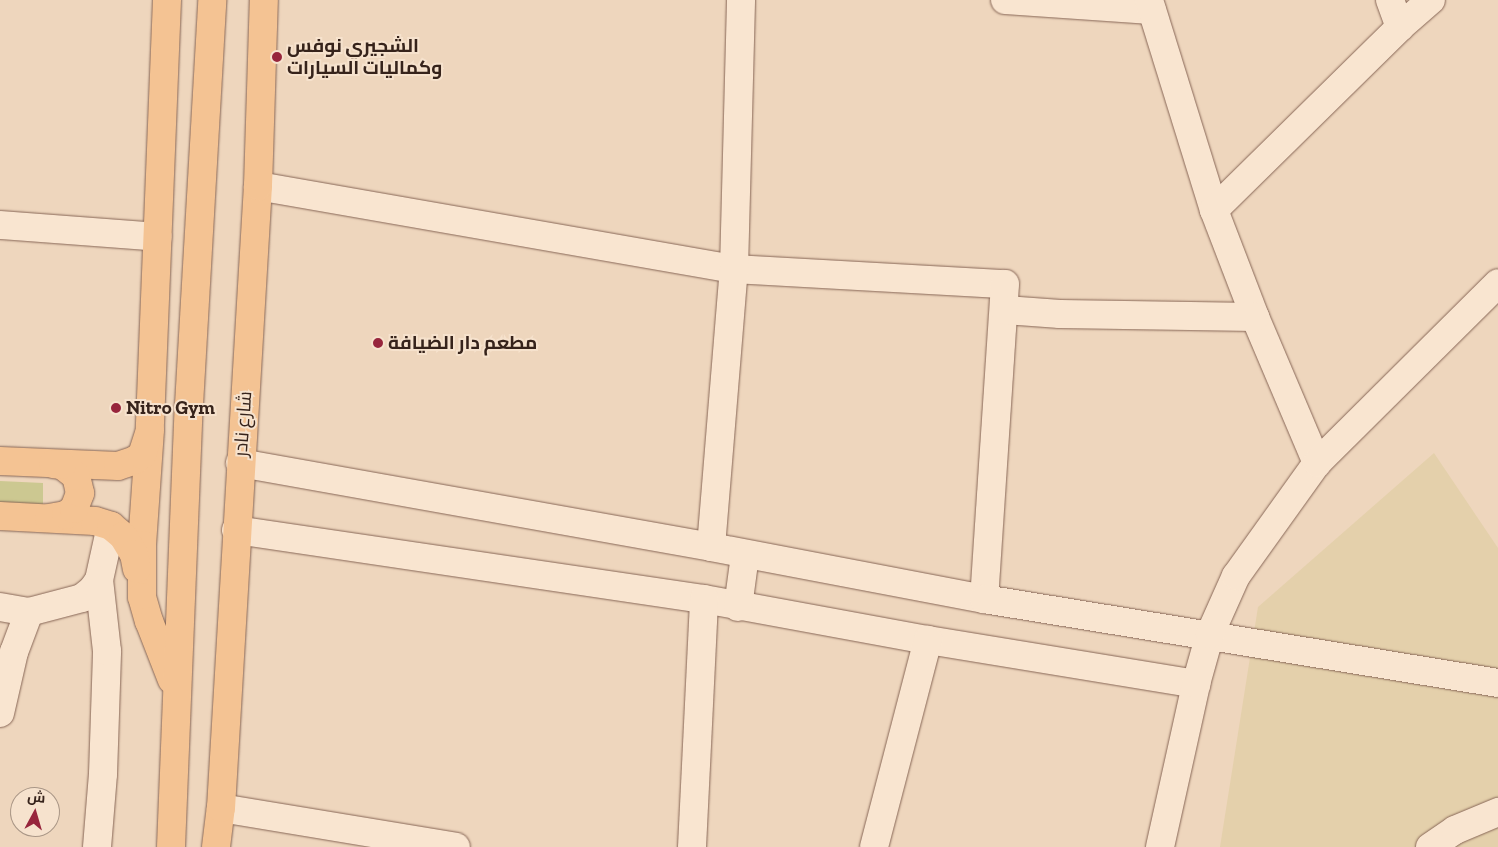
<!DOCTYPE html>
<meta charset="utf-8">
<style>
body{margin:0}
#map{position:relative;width:1498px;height:847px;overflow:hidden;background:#eed6bd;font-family:"Zilla Slab",Cairo,serif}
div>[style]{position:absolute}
.farmland>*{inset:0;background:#e4d0ab}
.green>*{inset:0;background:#ccc891}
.roads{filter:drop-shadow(0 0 1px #876656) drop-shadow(0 0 1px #876656)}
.minor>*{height:28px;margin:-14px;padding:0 14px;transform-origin:14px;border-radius:14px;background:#f9e5d0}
.major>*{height:28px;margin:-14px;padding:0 14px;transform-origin:14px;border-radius:14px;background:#f4c393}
.dots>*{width:14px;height:14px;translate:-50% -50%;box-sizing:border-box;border:2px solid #f6e2cd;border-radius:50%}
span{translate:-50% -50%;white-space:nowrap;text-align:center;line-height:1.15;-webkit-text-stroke:4px #f6e2cd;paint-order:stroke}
.poi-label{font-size:19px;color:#36231b;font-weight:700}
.left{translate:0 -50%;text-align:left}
.street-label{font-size:19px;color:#36231b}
.north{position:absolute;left:10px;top:787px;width:50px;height:50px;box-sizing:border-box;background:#f6e2cd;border:1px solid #a99686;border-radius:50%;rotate:6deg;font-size:14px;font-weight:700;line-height:20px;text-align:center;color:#36231b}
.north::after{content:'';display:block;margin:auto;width:18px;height:22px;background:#97253c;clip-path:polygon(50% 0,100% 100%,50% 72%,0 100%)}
</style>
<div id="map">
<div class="farmland">
<div style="clip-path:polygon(1434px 453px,1498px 548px,1498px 847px,1220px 847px,1258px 607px)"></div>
</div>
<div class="green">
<div style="clip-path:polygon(0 481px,43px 483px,43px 511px,0 509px)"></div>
</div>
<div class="roads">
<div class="minor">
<div style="left:1005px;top:0;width:147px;rotate:3.9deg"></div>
<div style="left:1149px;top:0;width:220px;rotate:72.8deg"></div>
<div style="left:1214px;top:210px;width:115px;rotate:69deg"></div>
<div style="left:1255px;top:317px;width:159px;rotate:67deg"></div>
<div style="left:1390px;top:0;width:29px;rotate:70deg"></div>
<div style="left:258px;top:186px;width:483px;rotate:9.9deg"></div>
<div style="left:734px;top:269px;width:271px;rotate:3.2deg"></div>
<div style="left:1005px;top:284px;width:316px;rotate:93.8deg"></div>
<div style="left:1214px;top:210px;width:261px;rotate:-44.5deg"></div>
<div style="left:1400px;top:27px;width:41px;rotate:-41.1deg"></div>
<div style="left:0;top:225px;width:158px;rotate:4.3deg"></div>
<div style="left:1005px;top:310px;width:55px;rotate:4.2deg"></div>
<div style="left:1060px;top:314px;width:195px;rotate:0.9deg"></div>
<div style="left:240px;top:463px;width:478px;rotate:10.1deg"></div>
<div style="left:711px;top:547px;width:278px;rotate:10.8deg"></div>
<div style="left:984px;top:599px;width:521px;rotate:9.28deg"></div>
<div style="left:236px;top:530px;width:473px;rotate:8.4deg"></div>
<div style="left:704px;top:599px;width:228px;rotate:10.4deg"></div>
<div style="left:928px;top:640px;width:272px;rotate:9.3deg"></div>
<div style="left:711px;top:547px;width:279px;rotate:-85.3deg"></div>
<div style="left:734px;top:269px;width:269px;rotate:-88.5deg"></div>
<div style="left:0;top:607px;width:29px;rotate:10deg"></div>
<div style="left:29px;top:612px;width:55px;rotate:-14.8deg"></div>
<div style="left:82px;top:598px;width:13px;rotate:-39deg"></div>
<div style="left:92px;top:590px;width:12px;rotate:-55deg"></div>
<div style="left:99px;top:580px;width:55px;rotate:-77.5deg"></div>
<div style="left:738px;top:607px;width:52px;rotate:-82.3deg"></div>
<div style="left:0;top:713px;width:63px;rotate:-77.1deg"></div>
<div style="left:14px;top:652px;width:43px;rotate:-69.4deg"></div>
<div style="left:221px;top:808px;width:238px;rotate:9.4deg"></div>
<div style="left:97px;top:847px;width:73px;rotate:-85.3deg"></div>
<div style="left:103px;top:774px;width:123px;rotate:-88.1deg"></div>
<div style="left:107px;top:651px;width:71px;rotate:-96.4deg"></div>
<div style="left:692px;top:847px;width:248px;rotate:-87.2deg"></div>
<div style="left:874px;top:847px;width:214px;rotate:-75.4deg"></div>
<div style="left:1160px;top:847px;width:167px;rotate:-77.5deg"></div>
<div style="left:1196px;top:684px;width:52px;rotate:-74.4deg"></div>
<div style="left:1210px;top:634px;width:64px;rotate:-65.9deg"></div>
<div style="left:1236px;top:576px;width:139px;rotate:-54.4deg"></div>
<div style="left:1317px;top:463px;width:255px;rotate:-44.8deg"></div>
<div style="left:1430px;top:847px;width:30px;rotate:-34deg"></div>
<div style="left:1455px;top:830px;width:47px;rotate:-22.7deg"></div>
</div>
<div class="major">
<div style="left:167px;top:0;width:430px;rotate:92.3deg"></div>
<div style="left:150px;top:430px;width:115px;rotate:94deg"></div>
<div style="left:142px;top:545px;width:52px;rotate:90deg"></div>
<div style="left:142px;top:597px;width:25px;rotate:74deg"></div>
<div style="left:149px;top:621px;width:63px;rotate:68.7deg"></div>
<div style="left:0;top:461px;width:118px;rotate:2.4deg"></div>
<div style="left:118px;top:466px;width:18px;rotate:-19deg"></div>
<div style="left:135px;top:460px;width:9px;rotate:-36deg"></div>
<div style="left:142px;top:455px;width:22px;rotate:-72deg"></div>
<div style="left:0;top:516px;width:95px;rotate:3deg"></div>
<div style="left:95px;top:521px;width:17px;rotate:17deg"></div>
<div style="left:111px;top:526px;width:16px;rotate:40deg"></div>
<div style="left:123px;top:536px;width:21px;rotate:59deg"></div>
<div style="left:134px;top:554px;width:15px;rotate:79deg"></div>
<div style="left:49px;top:518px;width:17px;rotate:-10deg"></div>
<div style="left:66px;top:515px;width:10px;rotate:-37deg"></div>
<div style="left:74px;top:509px;width:17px;rotate:-69deg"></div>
<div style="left:80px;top:493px;width:17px;rotate:-103deg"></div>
<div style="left:76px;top:476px;width:18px;rotate:-142deg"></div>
<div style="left:62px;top:465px;width:9px;rotate:-174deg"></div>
<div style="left:171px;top:847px;width:442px;rotate:-87.7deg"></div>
<div style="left:189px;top:405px;width:406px;rotate:-86.7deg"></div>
<div style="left:216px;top:847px;width:39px;rotate:-83deg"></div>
<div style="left:221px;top:808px;width:623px;rotate:-86.6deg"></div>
<div style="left:258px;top:186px;width:186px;rotate:-88.2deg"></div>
</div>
</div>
<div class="dots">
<div style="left:277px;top:57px;background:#97253c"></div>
<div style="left:378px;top:343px;background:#97253c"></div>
<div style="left:116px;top:408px;background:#97253c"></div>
</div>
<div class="poi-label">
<span class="left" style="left:287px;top:57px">الشجيري نوفس<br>وكماليات السيارات</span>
<span class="left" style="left:388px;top:343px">مطعم دار الضيافة</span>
<span class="left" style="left:126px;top:408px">Nitro Gym</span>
</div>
<div class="street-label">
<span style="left:243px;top:424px;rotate:-86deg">شارع نادر</span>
</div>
<div class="north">ش</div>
</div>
